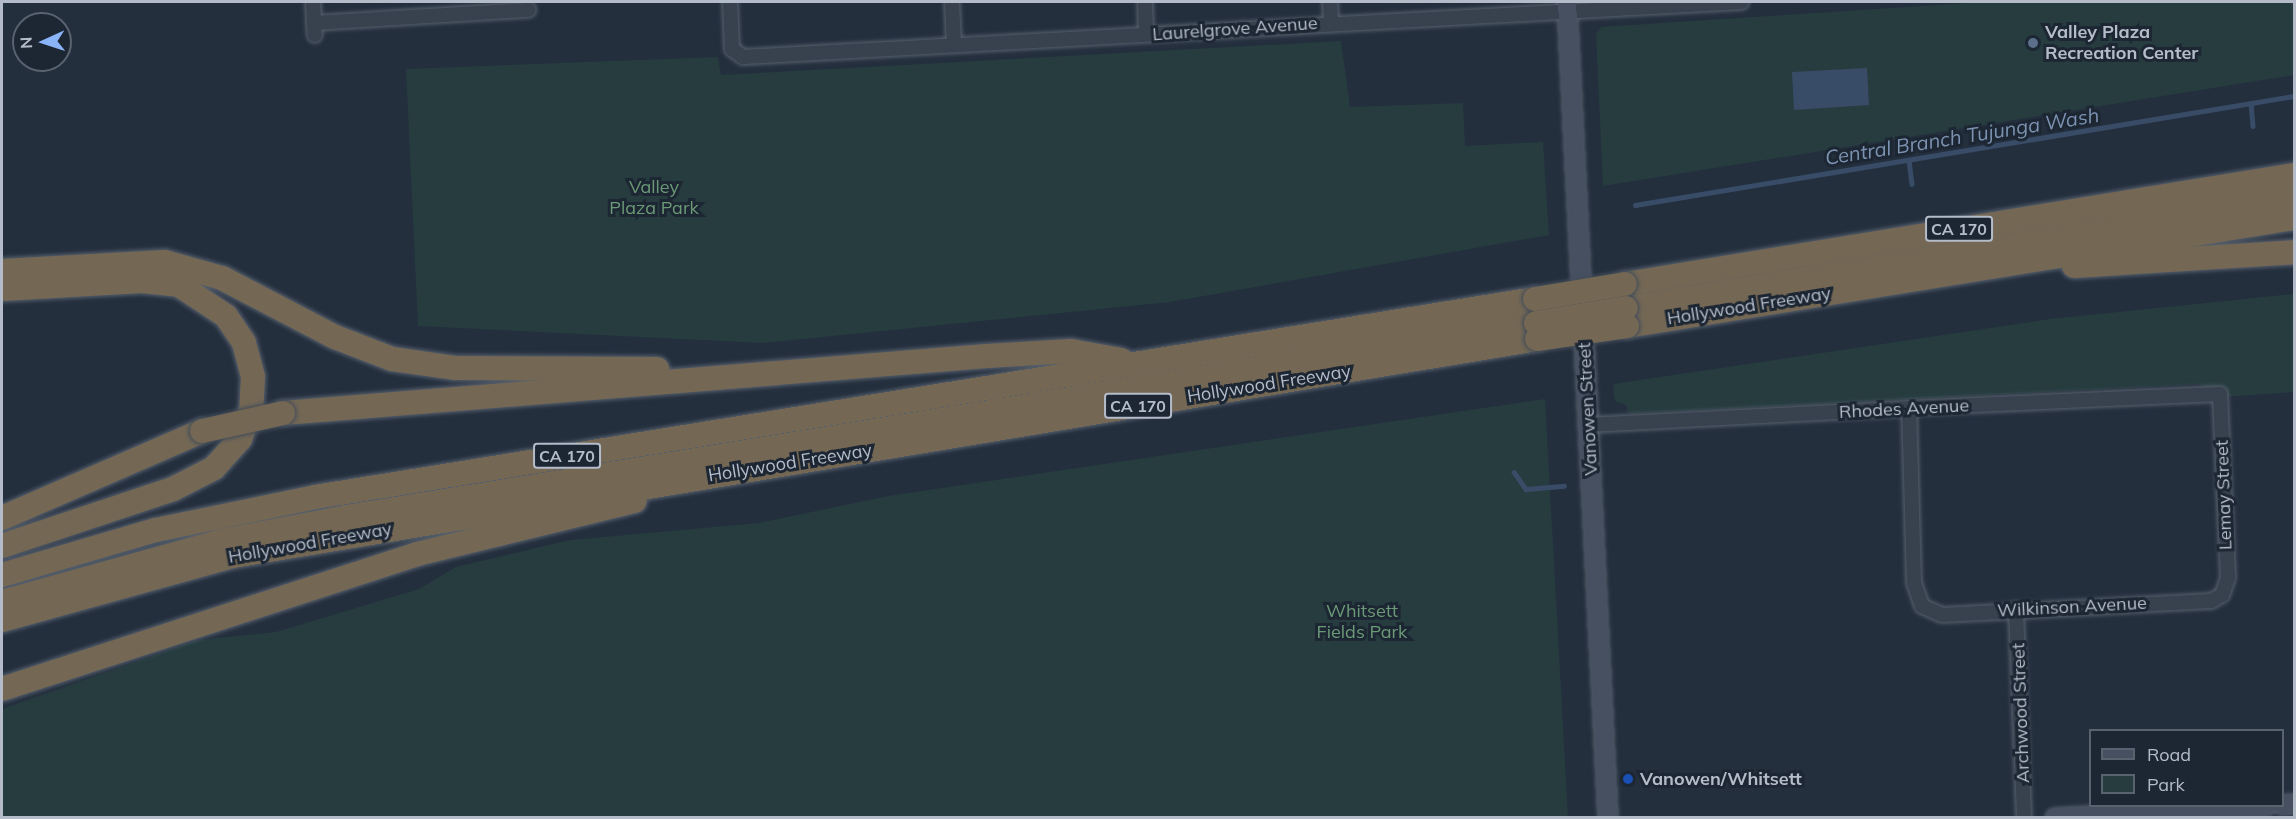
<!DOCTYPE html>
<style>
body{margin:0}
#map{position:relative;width:2296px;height:819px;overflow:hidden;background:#242f3e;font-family:Mulish,sans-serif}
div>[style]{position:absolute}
.green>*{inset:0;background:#263c3f}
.water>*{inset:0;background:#394c67}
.stream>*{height:4.5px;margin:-2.25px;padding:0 2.25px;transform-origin:2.25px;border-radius:2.25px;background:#394c67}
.roads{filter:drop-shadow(0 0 2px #565f6c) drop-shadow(0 0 2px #565f6c)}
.street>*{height:14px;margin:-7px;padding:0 7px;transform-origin:7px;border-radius:7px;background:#38414e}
.secondary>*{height:18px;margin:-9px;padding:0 9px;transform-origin:9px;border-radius:9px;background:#465061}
.highway>*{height:24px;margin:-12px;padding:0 12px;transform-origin:12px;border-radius:12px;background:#746855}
.bridges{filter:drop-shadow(0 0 2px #434c59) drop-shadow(0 0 2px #434c59)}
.highway-bridge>*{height:24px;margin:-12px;padding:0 12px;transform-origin:12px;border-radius:12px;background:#746855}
.dots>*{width:16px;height:16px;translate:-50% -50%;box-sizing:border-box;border:3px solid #1d2633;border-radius:50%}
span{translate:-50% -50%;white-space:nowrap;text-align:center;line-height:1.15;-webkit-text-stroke:6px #1d2633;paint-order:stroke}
.shield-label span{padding:2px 4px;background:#1d2633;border:2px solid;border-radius:4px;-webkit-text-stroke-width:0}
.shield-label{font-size:16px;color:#b4bcc9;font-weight:700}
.street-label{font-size:18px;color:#b4bcc9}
.poi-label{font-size:18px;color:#b4bcc9;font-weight:700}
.left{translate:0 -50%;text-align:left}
.park-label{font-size:18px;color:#6b9a76}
.water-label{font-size:20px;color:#7c92b1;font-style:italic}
.frame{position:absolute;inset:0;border:3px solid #b4bcc9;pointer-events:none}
.legend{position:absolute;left:2089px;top:729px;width:195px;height:78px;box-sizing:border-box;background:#1d2633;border:2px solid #59626f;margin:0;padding:8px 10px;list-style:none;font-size:18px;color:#b4bcc9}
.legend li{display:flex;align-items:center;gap:12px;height:30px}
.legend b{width:30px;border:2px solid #59626f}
.north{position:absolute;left:12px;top:12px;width:60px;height:60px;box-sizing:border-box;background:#1d2633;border:2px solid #59626f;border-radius:50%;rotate:267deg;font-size:16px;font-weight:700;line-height:24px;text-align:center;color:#b4bcc9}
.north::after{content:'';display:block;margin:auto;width:21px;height:27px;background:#8ab4f8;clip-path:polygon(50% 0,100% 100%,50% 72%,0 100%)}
</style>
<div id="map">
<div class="green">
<div style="clip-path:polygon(1982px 2px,2294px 2px,2294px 75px,1603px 186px,1596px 34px,1601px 27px)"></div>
<div style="clip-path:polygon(1341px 41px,1350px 107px,1463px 103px,1465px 146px,1543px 142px,1549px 235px,1170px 302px,763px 343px,418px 326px,406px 69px,718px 57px,721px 75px)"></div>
<div style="clip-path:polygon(2294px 294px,2294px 392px,2225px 397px,2199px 384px,1628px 414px,1626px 405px,1615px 401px,1613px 384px,2050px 319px)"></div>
<div style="clip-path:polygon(1545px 399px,1568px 817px,2px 817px,2px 709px,198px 640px,276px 632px,419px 589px,456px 567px,570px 540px,759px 523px,888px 496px)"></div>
</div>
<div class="water">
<div style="clip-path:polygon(1867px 68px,1869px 105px,1794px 110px,1792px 72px)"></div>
</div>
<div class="stream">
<div style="left:2251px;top:103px;width:23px;rotate:85deg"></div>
<div style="left:1909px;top:160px;width:24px;rotate:83deg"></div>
<div style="left:1635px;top:205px;width:668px;rotate:-9.39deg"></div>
<div style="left:1514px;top:472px;width:21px;rotate:55deg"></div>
<div style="left:1526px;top:489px;width:38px;rotate:-5deg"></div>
</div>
<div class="roads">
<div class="street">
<div style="left:313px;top:2px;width:33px;rotate:87deg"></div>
<div style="left:730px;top:2px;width:47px;rotate:87.6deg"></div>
<div style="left:732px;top:49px;width:14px;rotate:36deg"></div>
<div style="left:743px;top:57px;width:1000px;rotate:-3.15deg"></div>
<div style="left:952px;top:2px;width:42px;rotate:87.3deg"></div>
<div style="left:1145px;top:2px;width:32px;rotate:88deg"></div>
<div style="left:1330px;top:2px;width:21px;rotate:87deg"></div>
<div style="left:314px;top:23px;width:215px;rotate:-3.5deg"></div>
<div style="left:1588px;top:425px;width:321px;rotate:-3deg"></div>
<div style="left:1909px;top:408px;width:311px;rotate:-2.6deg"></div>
<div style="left:2220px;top:394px;width:184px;rotate:87.5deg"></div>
<div style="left:2228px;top:578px;width:18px;rotate:109deg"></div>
<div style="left:2222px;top:595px;width:13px;rotate:151deg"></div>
<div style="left:2211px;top:601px;width:269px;rotate:177deg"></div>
<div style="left:1942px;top:615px;width:22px;rotate:-156deg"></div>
<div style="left:1922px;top:606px;width:24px;rotate:-109deg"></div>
<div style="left:1914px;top:583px;width:175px;rotate:-91.6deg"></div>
<div style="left:2016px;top:609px;width:209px;rotate:87.8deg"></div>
</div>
<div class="secondary">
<div style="left:1567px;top:2px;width:817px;rotate:87.12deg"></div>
<div style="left:2282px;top:805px;width:12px;rotate:-5deg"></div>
<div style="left:2055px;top:818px;width:212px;rotate:-3.2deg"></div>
</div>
<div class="highway">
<div style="left:2074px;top:266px;width:220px;rotate:-3.6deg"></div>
<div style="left:2px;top:271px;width:163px;rotate:-3.2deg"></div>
<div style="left:165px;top:262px;width:59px;rotate:15.7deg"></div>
<div style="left:222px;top:278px;width:127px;rotate:27.6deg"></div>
<div style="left:335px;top:337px;width:61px;rotate:21.1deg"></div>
<div style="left:392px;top:359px;width:65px;rotate:8deg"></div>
<div style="left:456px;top:368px;width:201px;rotate:0.3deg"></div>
<div style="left:1625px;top:284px;width:678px;rotate:-9.25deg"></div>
<div style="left:2px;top:289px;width:140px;rotate:-3.3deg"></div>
<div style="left:142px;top:281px;width:37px;rotate:6deg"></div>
<div style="left:179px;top:285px;width:56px;rotate:33.4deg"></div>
<div style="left:226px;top:316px;width:32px;rotate:56deg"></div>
<div style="left:244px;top:343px;width:35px;rotate:75deg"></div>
<div style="left:253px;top:377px;width:33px;rotate:93deg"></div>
<div style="left:251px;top:410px;width:31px;rotate:111deg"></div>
<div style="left:240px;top:439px;width:39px;rotate:132deg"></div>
<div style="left:214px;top:468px;width:46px;rotate:152.9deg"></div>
<div style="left:173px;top:489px;width:180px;rotate:161.6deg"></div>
<div style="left:1626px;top:308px;width:677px;rotate:-9.27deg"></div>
<div style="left:1627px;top:326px;width:676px;rotate:-9.2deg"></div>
<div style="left:283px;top:413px;width:706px;rotate:-4.63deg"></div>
<div style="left:987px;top:356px;width:84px;rotate:-3.4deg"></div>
<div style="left:1071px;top:351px;width:51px;rotate:10.2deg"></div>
<div style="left:2px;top:518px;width:218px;rotate:-23.5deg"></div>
<div style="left:2px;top:575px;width:160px;rotate:-16.3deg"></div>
<div style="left:156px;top:530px;width:162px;rotate:-11.7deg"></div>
<div style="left:315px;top:497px;width:1236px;rotate:-9.22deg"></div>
<div style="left:2px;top:602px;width:228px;rotate:-15.5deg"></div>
<div style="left:222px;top:541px;width:127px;rotate:-10.9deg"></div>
<div style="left:347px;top:517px;width:1205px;rotate:-9.27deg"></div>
<div style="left:2px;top:620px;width:240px;rotate:-15.5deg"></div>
<div style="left:233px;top:556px;width:1322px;rotate:-9.45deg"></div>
<div style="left:2px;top:689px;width:436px;rotate:-18deg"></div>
<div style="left:417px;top:554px;width:224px;rotate:-13.7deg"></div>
</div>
</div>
<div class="bridges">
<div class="highway-bridge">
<div style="left:1535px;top:299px;width:91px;rotate:-9.5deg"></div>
<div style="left:1536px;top:323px;width:91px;rotate:-9.5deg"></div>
<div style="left:1537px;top:339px;width:91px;rotate:-8.2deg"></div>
<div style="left:202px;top:431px;width:83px;rotate:-12.5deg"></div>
</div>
</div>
<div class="dots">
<div style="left:2033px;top:43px;background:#5c6f8a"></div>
<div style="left:1628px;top:779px;background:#1a4fb4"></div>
</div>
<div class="shield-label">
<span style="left:1959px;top:229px">CA 170</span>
<span style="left:1138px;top:406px">CA 170</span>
<span style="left:567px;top:456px">CA 170</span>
</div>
<div class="street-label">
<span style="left:1235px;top:29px;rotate:-4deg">Laurelgrove Avenue</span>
<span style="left:1749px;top:306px;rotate:-9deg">Hollywood Freeway</span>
<span style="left:1269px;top:384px;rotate:-9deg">Hollywood Freeway</span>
<span style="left:1588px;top:409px;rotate:-93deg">Vanowen Street</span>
<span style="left:1904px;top:409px;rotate:-3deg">Rhodes Avenue</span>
<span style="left:790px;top:463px;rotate:-9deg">Hollywood Freeway</span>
<span style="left:2224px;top:495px;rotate:-92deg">Lemay Street</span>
<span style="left:310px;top:543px;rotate:-10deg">Hollywood Freeway</span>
<span style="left:2072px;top:607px;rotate:-3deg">Wilkinson Avenue</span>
<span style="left:2021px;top:713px;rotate:-92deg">Archwood Street</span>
</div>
<div class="poi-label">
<span class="left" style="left:2045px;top:43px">Valley Plaza<br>Recreation Center</span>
<span class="left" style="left:1640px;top:779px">Vanowen/Whitsett</span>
</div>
<div class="park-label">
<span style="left:654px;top:198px">Valley<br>Plaza Park</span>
<span style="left:1362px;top:622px">Whitsett<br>Fields Park</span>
</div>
<div class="water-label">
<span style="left:1962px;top:136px;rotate:-9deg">Central Branch Tujunga Wash</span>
</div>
<div class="frame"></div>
<ul class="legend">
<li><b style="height:8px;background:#465061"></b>Road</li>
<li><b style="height:16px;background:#263c3f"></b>Park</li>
</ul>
<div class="north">N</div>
</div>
